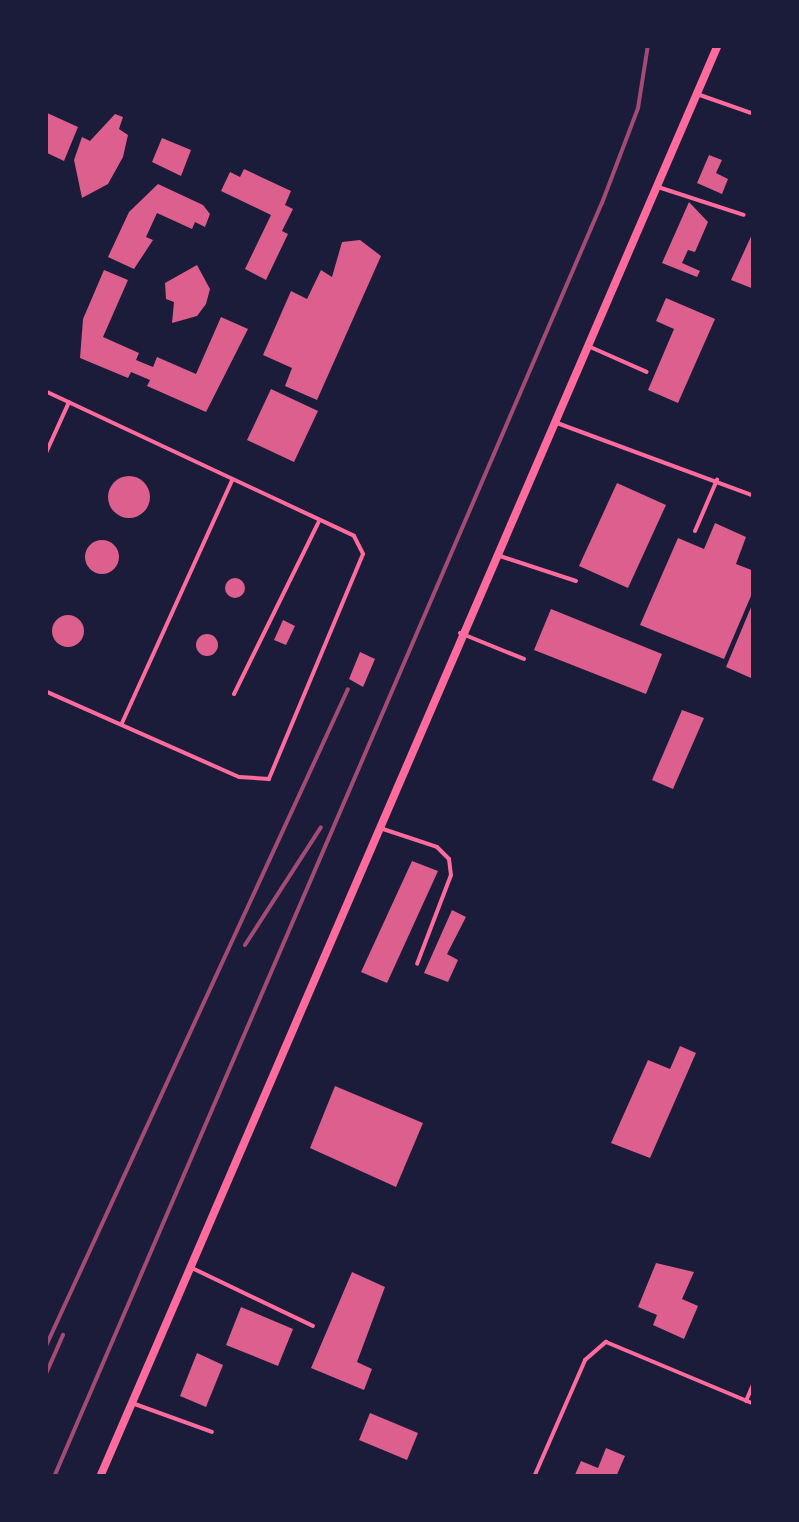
<!DOCTYPE html>
<style>
body{margin:0}
#map{position:relative;width:799px;height:1522px;overflow:hidden;background:#1b1b3a;font-family:Raleway,sans-serif}
div>[style]{position:absolute}
.building>*{inset:0;background:#dd5f8e}
.round{border-radius:50%}
.service>*{height:4px;margin:-2px;padding:0 2px;transform-origin:2px;border-radius:2px;background:#ff6b9d}
.minor>*{height:8px;margin:-4px;padding:0 4px;transform-origin:4px;border-radius:4px;background:#ff6b9d}
.rail>*{height:4px;margin:-2px;padding:0 2px;transform-origin:2px;border-radius:2px;background:#a44b75}
span{translate:-50% -50%;white-space:nowrap;text-align:center;line-height:1.15;-webkit-text-stroke:9px #1b1b3a;paint-order:stroke}
.frame{position:absolute;inset:0;border:48px solid #1b1b3a;pointer-events:none}
</style>
<div id="map">
<div class="building">
<div style="clip-path:polygon(45px 112px,78px 127px,64px 161px,45px 152px)"></div>
<div style="clip-path:polygon(115px 114px,123px 117px,119px 129px,128px 135px,123px 157px,108px 184px,82px 198px,74px 160px,82px 137px,90px 141px)"></div>
<div style="clip-path:polygon(162px 138px,191px 150px,181px 176px,152px 162px)"></div>
<div style="clip-path:polygon(709px 155px,722px 160px,716px 173px,728px 179px,722px 194px,697px 183px)"></div>
<div style="clip-path:polygon(244px 169px,291px 191px,285px 205px,293px 209px,282px 231px,288px 234px,266px 280px,245px 269px,271px 215px,221px 191px,230px 172px,240px 177px)"></div>
<div style="clip-path:polygon(158px 184px,203px 205px,210px 214px,205px 227px,195px 222px,192px 229px,157px 213px,146px 237px,153px 240px,134px 269px,108px 257px,129px 212px)"></div>
<div style="clip-path:polygon(689px 202px,708px 222px,695px 252px,688px 250px,682px 263px,700px 271px,697px 277px,662px 263px)"></div>
<div style="clip-path:polygon(754px 230px,754px 289px,731px 280px)"></div>
<div style="clip-path:polygon(360px 240px,381px 256px,317px 400px,285px 386px,292px 368px,263px 355px,291px 291px,307px 299px,321px 270px,332px 277px,342px 242px)"></div>
<div style="clip-path:polygon(197px 265px,210px 289px,206px 304px,197px 316px,172px 323px,174px 302px,166px 299px,165px 283px)"></div>
<div style="clip-path:polygon(104px 270px,128px 280px,103px 337px,139px 353px,136px 360px,153px 367px,157px 357px,196px 374px,221px 317px,248px 329px,206px 412px,147px 386px,150px 380px,131px 372px,128px 378px,80px 358px,83px 319px)"></div>
<div style="clip-path:polygon(666px 298px,715px 319px,678px 403px,648px 390px,674px 329px,656px 321px)"></div>
<div style="clip-path:polygon(271px 389px,318px 411px,294px 462px,247px 440px)"></div>
<div class="round" style="left:108px;top:476px;width:42px;height:42px"></div>
<div style="clip-path:polygon(617px 483px,666px 505px,628px 588px,579px 566px)"></div>
<div style="clip-path:polygon(715px 523px,746px 537px,736px 564px,754px 571px,754px 589px,724px 659px,640px 625px,678px 538px,704px 549px)"></div>
<div class="round" style="left:85px;top:540px;width:34px;height:34px"></div>
<div class="round" style="left:225px;top:578px;width:20px;height:20px"></div>
<div style="clip-path:polygon(754px 600px,754px 671px,751px 678px,726px 667px)"></div>
<div style="clip-path:polygon(551px 609px,662px 654px,646px 694px,534px 650px)"></div>
<div class="round" style="left:52px;top:615px;width:32px;height:32px"></div>
<div style="clip-path:polygon(283px 620px,295px 626px,286px 645px,274px 640px)"></div>
<div class="round" style="left:196px;top:634px;width:22px;height:22px"></div>
<div style="clip-path:polygon(360px 652px,375px 659px,363px 687px,349px 679px)"></div>
<div style="clip-path:polygon(682px 710px,704px 718px,673px 789px,652px 780px)"></div>
<div style="clip-path:polygon(412px 861px,438px 871px,387px 983px,361px 972px)"></div>
<div style="clip-path:polygon(452px 910px,466px 917px,447px 954px,458px 960px,448px 982px,424px 973px)"></div>
<div style="clip-path:polygon(680px 1046px,696px 1053px,650px 1158px,611px 1143px,648px 1060px,670px 1069px)"></div>
<div style="clip-path:polygon(335px 1086px,423px 1123px,396px 1187px,310px 1148px)"></div>
<div style="clip-path:polygon(656px 1263px,694px 1272px,682px 1299px,698px 1306px,684px 1339px,653px 1325px,657px 1315px,638px 1307px)"></div>
<div style="clip-path:polygon(352px 1272px,385px 1287px,357px 1362px,372px 1369px,364px 1390px,311px 1368px)"></div>
<div style="clip-path:polygon(241px 1307px,293px 1329px,278px 1366px,226px 1345px)"></div>
<div style="clip-path:polygon(197px 1353px,223px 1365px,206px 1407px,180px 1396px)"></div>
<div style="clip-path:polygon(370px 1413px,418px 1433px,407px 1460px,359px 1440px)"></div>
<div style="clip-path:polygon(606px 1448px,625px 1456px,616px 1477px,574px 1477px,581px 1461px,598px 1468px)"></div>
</div>
<div class="service">
<div style="left:697px;top:94px;width:60px;rotate:19.3deg"></div>
<div style="left:658px;top:187px;width:90px;rotate:18deg"></div>
<div style="left:588px;top:346px;width:64px;rotate:23.8deg"></div>
<div style="left:45px;top:391px;width:341px;rotate:25.1deg"></div>
<div style="left:354px;top:536px;width:20px;rotate:63deg"></div>
<div style="left:363px;top:554px;width:244px;rotate:112.7deg"></div>
<div style="left:269px;top:779px;width:30px;rotate:-176deg"></div>
<div style="left:239px;top:777px;width:212px;rotate:-156.1deg"></div>
<div style="left:557px;top:423px;width:210px;rotate:20.3deg"></div>
<div style="left:45px;top:455px;width:58px;rotate:-65.6deg"></div>
<div style="left:695px;top:531px;width:56px;rotate:-66.7deg"></div>
<div style="left:500px;top:556px;width:80px;rotate:18.2deg"></div>
<div style="left:460px;top:633px;width:69px;rotate:22.1deg"></div>
<div style="left:234px;top:694px;width:191px;rotate:-63.8deg"></div>
<div style="left:122px;top:723px;width:266px;rotate:-65.6deg"></div>
<div style="left:380px;top:828px;width:60px;rotate:18.4deg"></div>
<div style="left:437px;top:847px;width:17px;rotate:45deg"></div>
<div style="left:449px;top:859px;width:16px;rotate:83deg"></div>
<div style="left:451px;top:875px;width:95px;rotate:110.9deg"></div>
<div style="left:192px;top:1268px;width:134px;rotate:25.6deg"></div>
<div style="left:746px;top:1401px;width:21px;rotate:-67deg"></div>
<div style="left:132px;top:1403px;width:85px;rotate:19.9deg"></div>
<div style="left:534px;top:1477px;width:128px;rotate:-66.4deg"></div>
<div style="left:585px;top:1360px;width:28px;rotate:-41deg"></div>
<div style="left:606px;top:1342px;width:160px;rotate:22.7deg"></div>
</div>
<div class="minor">
<div style="left:100px;top:1477px;width:1560px;rotate:-66.66deg"></div>
</div>
<div class="rail">
<div style="left:245px;top:945px;width:140px;rotate:-57.2deg"></div>
<div style="left:45px;top:1348px;width:725px;rotate:-65.31deg"></div>
<div style="left:45px;top:1376px;width:45px;rotate:-66.3deg"></div>
<div style="left:54px;top:1477px;width:1387px;rotate:-66.73deg"></div>
<div style="left:602px;top:203px;width:102px;rotate:-69.2deg"></div>
<div style="left:638px;top:108px;width:64px;rotate:-81deg"></div>
</div>
<div class="frame"></div>
</div>
